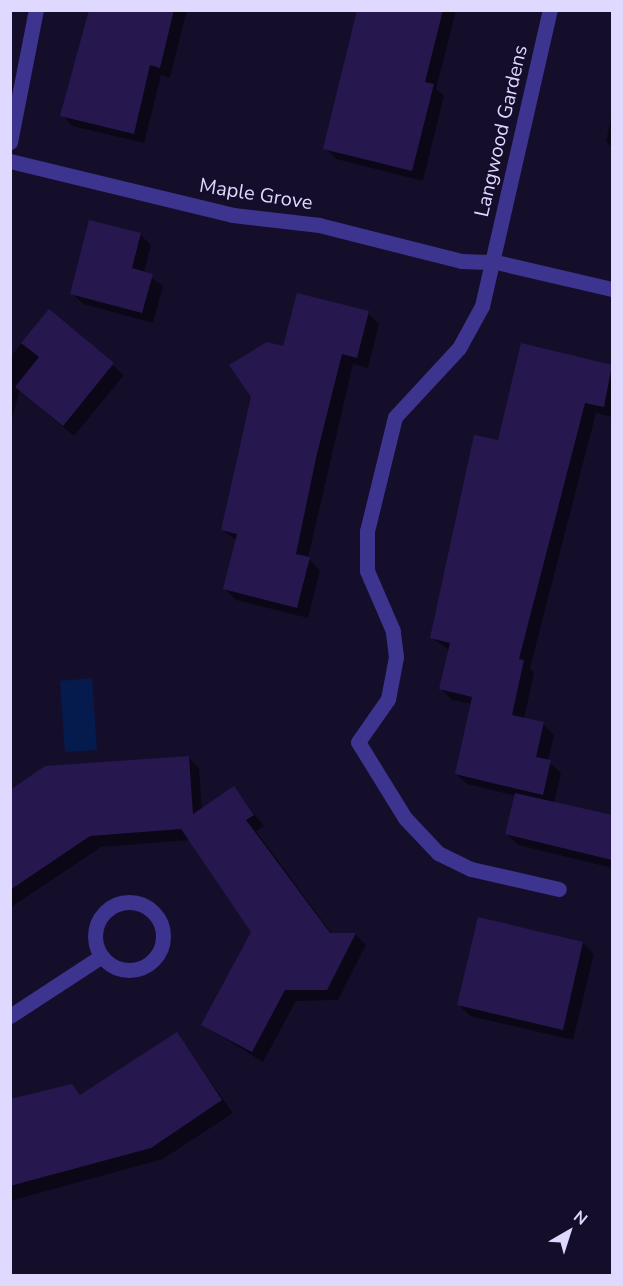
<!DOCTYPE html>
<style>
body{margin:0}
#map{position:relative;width:623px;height:1286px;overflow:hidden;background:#150e2b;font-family:"Nunito Sans",sans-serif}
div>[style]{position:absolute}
.water>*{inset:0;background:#051b4d}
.shadow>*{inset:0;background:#0007}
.building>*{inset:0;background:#26184e}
.service>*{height:15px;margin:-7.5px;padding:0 7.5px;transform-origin:7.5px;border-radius:7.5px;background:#3d348f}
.minor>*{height:15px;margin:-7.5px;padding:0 7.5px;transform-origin:7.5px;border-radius:7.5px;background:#3d348f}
.minor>.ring{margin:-7.5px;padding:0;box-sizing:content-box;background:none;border:15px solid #3d348f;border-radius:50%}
span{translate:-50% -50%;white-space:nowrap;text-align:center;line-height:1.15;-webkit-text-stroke:4.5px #150e2b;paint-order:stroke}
.street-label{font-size:20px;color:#dfd8ff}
.frame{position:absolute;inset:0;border:12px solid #dfd8ff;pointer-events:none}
.north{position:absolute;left:539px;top:1202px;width:60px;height:60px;-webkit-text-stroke:4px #150e2b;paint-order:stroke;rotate:39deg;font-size:16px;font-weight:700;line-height:24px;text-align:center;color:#dfd8ff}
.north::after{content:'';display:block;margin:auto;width:21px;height:27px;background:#dfd8ff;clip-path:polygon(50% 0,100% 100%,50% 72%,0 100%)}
</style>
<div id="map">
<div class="water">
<div style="clip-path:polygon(92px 678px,97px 750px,65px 752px,60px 681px)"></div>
</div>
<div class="shadow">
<div style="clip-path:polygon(90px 10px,187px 10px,170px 78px,161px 75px,144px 143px,72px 126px,62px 115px)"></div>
<div style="clip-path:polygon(368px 10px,456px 10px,436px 89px,444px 96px,423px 181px,336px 159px,325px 148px)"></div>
<div style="clip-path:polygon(612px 114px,612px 148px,606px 141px)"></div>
<div style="clip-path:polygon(140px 234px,151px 245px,144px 273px,163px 286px,153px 323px,83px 304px,72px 293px)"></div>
<div style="clip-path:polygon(49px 311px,124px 375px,74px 436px,20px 391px,10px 425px,10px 357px)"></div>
<div style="clip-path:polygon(368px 313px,379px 324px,368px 368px,353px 364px,308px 558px,320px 570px,308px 618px,236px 600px,225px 589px,237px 541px,222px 530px,284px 348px)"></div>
<div style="clip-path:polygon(522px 345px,612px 367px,612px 417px,596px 413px,530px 668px,534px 673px,524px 719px,543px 724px,554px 735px,548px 761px,561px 773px,554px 803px,612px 817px,612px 868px,518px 845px,507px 834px,516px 796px,467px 784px,456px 774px,472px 704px,452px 700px,441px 689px,450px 651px,432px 638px,499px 442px)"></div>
<div style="clip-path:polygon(188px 757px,199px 768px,202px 810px,234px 788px,264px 826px,256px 831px,332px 934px,355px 934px,366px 945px,338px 1000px,296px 1001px,263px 1062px,203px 1025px,253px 932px,190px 840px,101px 847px,10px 908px,10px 792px)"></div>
<div style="clip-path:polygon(583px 943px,594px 954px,573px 1040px,470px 1016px,459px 1005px)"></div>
<div style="clip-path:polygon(177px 1034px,233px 1113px,163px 1159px,10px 1201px,10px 1101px,71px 1085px,82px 1096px)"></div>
</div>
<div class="building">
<div style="clip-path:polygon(89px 10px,174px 10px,160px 68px,150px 65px,134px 134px,60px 116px)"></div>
<div style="clip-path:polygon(357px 10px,443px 10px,425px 82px,434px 84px,412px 171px,323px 149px)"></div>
<div style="clip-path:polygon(89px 220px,141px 233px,132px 268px,153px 274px,142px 313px,70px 294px)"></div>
<div style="clip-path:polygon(297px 293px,369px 311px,357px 358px,342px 354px,316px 458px,296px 554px,310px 557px,297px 608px,223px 589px,237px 534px,221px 530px,251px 397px,229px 365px,267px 342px,283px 346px)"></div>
<div style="clip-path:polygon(49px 309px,114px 363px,63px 426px,15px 387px,39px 357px,21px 343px)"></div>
<div style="clip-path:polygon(521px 343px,612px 365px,604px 407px,585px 403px,519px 659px,524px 660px,512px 715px,544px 722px,536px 757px,551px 760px,543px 795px,455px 774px,472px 697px,439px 689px,450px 643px,430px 638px,474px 435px,498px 440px)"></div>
<div style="clip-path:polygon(189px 756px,193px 814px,234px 786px,254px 815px,246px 820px,330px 933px,356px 933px,327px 990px,285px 990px,252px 1052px,201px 1025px,251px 932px,181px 829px,90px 836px,10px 890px,10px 790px,45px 766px)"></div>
<div style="clip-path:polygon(515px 793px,612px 815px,612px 860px,505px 834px)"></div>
<div style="clip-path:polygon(478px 917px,583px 942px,563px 1030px,457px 1005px)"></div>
<div style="clip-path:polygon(177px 1032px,222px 1100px,151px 1148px,10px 1186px,10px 1099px,72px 1084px,80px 1095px)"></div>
</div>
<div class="service">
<div style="left:10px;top:142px;width:135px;rotate:-78.9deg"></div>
<div style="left:405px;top:818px;width:48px;rotate:46.7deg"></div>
<div style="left:438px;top:853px;width:37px;rotate:26deg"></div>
<div style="left:471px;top:869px;width:90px;rotate:12.8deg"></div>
</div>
<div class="minor">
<div style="left:10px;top:161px;width:229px;rotate:13.6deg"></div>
<div style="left:233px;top:215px;width:87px;rotate:6.6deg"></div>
<div style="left:319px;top:225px;width:146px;rotate:14.2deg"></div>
<div style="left:461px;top:261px;width:35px;rotate:2deg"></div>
<div style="left:496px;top:262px;width:119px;rotate:13.1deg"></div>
<div style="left:405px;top:818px;width:89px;rotate:-121.7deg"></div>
<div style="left:358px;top:742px;width:52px;rotate:-55.1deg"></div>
<div style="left:388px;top:699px;width:43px;rotate:-79.2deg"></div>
<div style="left:396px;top:657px;width:26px;rotate:-97deg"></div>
<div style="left:393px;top:631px;width:65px;rotate:-113.4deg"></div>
<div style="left:367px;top:571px;width:40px;rotate:-90deg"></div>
<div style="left:367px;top:531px;width:117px;rotate:-76.2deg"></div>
<div style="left:395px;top:417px;width:94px;rotate:-47.2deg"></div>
<div style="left:459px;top:348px;width:48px;rotate:-61.3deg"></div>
<div style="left:482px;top:306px;width:304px;rotate:-77.1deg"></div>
<div class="ring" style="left:95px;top:902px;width:53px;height:53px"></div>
<div style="left:10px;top:1016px;width:108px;rotate:-33.2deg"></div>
</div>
<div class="street-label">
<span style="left:501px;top:131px;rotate:-77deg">Langwood Gardens</span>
<span style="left:256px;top:194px;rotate:9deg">Maple Grove</span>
</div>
<div class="frame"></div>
<div class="north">N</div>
</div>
